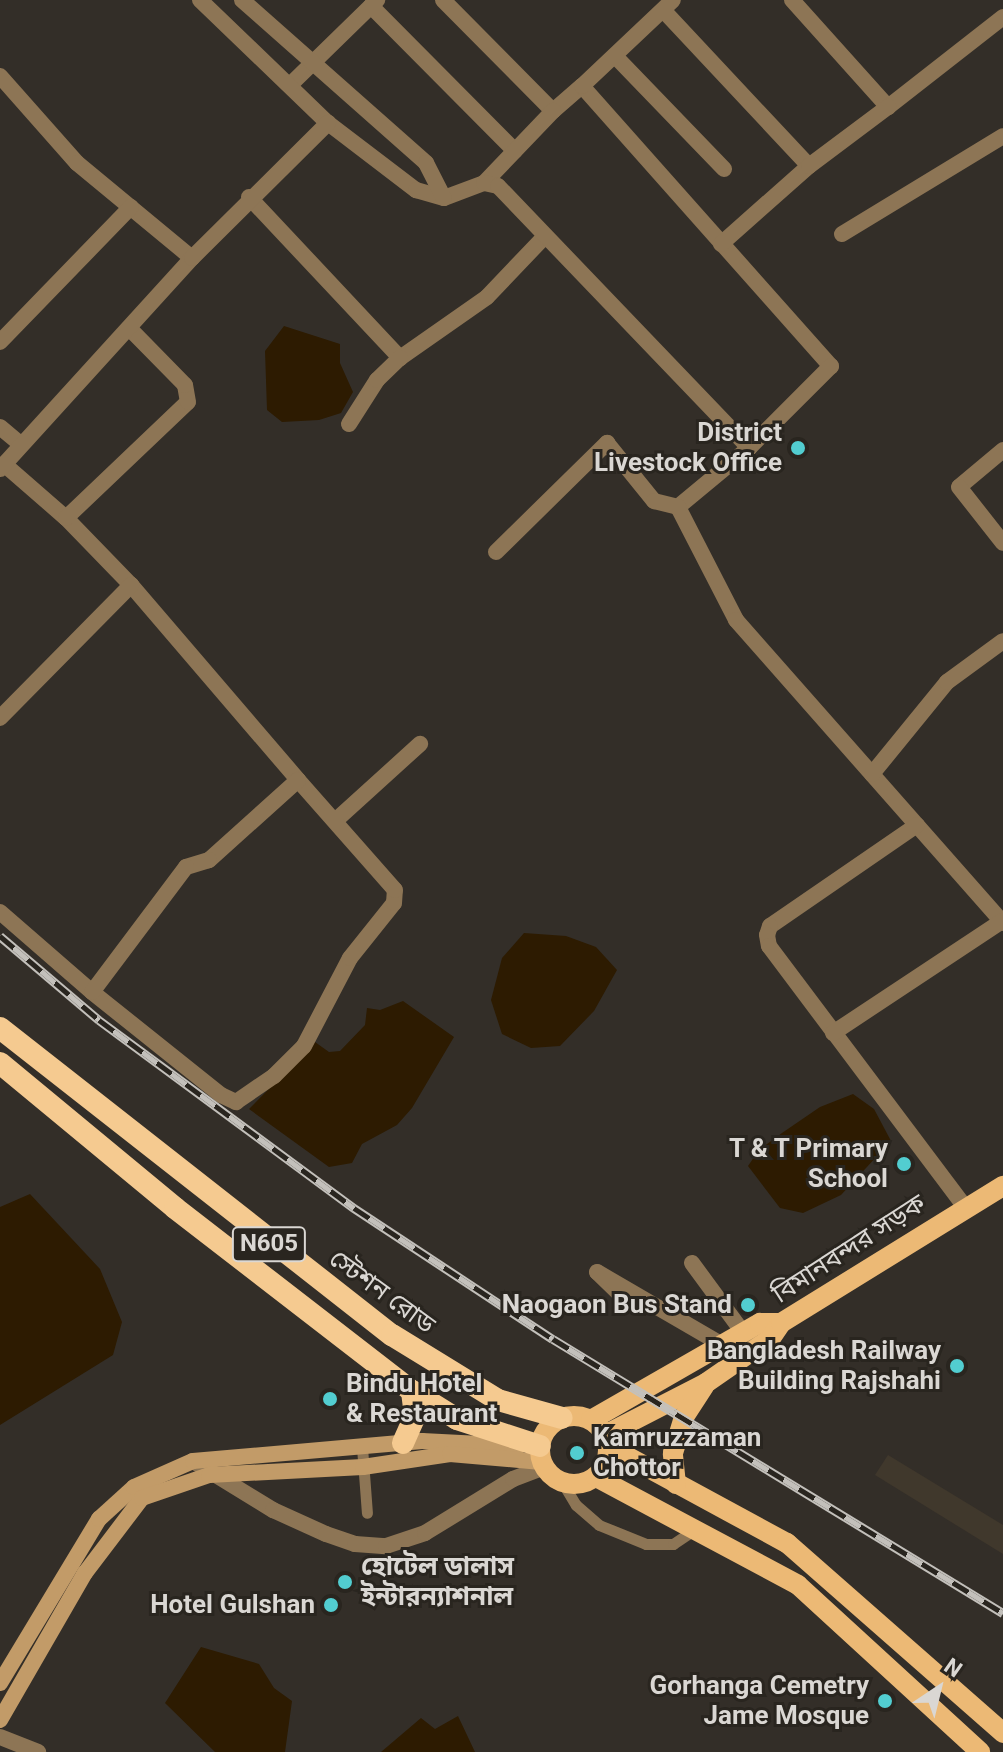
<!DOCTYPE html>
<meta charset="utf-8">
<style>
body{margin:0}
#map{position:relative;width:1003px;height:1752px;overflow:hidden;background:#332e28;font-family:Roboto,"Noto Sans Bengali",sans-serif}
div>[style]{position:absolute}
.built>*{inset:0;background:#40382c}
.water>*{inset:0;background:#2d1b01}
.service>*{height:11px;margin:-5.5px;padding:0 5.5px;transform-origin:5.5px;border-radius:5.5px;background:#8d7555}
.minor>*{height:16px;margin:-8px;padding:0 8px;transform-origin:8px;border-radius:8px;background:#8d7555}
.tertiary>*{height:16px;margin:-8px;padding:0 8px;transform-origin:8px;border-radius:8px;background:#8d7555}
.secondary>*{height:16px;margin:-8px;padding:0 8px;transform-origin:8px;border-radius:8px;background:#c29b68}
.primary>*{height:20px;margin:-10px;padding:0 10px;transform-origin:10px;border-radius:10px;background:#ecb975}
.primary>.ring{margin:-10px;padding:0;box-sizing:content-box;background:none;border:20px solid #ecb975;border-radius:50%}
.trunk>*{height:22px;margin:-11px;padding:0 11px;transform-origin:11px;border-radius:11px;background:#f5ca90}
.rail>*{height:9px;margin-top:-4.5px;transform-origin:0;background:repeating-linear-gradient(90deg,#29251f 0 18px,#c3c0bb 0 36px);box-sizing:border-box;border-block:2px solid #c3c0bb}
.dots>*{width:22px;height:22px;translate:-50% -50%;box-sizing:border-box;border:4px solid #29251f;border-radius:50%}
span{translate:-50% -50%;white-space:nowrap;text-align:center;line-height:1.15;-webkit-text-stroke:6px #29251f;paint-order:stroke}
.shield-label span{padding:2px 6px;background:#29251f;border:2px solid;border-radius:6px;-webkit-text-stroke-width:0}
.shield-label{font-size:24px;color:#dad7d3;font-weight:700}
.poi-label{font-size:26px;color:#dad7d3;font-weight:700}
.right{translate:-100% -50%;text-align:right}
.left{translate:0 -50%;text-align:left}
.street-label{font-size:26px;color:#dad7d3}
.north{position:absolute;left:899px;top:1648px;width:80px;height:80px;-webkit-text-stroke:6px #29251f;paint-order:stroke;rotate:35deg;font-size:22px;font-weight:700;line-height:32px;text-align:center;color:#dad7d3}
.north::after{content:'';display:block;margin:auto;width:28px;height:36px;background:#dad7d3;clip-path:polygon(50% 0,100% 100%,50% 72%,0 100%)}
</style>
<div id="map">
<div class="built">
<div style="clip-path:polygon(888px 1455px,1003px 1525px,1003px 1554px,875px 1475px)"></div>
</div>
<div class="water">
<div style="clip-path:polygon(284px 326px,340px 344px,340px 363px,353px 392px,341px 413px,319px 420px,282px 422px,267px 410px,265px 351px)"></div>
<div style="clip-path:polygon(524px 933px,566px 936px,596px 947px,617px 970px,594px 1011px,560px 1046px,531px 1048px,502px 1034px,491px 1000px,502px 958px)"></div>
<div style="clip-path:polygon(403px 1001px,454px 1037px,412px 1108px,397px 1125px,362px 1144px,352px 1163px,329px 1167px,249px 1109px,315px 1042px,329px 1052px,340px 1051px,365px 1025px,367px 1008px,380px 1010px)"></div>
<div style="clip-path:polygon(853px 1094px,874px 1109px,891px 1141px,841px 1195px,803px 1213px,780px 1208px,748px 1166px,759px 1150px,782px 1133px,820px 1107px)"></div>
<div style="clip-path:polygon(30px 1194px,100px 1269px,122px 1322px,113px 1355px,0 1425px,0 1207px)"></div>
<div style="clip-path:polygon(201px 1647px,259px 1664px,274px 1688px,292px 1701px,285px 1752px,215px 1752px,165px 1703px)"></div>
<div style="clip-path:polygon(458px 1716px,475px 1752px,381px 1752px,421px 1718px,435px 1729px)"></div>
</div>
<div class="service">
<div style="left:362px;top:1447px;width:66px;rotate:85.7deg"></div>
<div style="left:562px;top:1482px;width:27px;rotate:59deg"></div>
<div style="left:576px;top:1505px;width:30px;rotate:41deg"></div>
<div style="left:599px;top:1525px;width:51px;rotate:22deg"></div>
<div style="left:646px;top:1544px;width:27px"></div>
<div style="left:673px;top:1544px;width:27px;rotate:-34deg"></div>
</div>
<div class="minor">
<div style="left:443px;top:0;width:156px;rotate:45.3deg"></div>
<div style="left:553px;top:111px;width:38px;rotate:-41deg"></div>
<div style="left:582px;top:86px;width:375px;rotate:48.4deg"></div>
<div style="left:831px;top:366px;width:116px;rotate:135deg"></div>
<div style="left:749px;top:448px;width:92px;rotate:140.3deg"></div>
<div style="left:678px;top:507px;width:127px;rotate:62.8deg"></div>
<div style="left:736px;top:620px;width:404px;rotate:48.6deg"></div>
<div style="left:792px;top:0;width:144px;rotate:48.1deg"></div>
<div style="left:888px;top:107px;width:146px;rotate:-38deg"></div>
<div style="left:371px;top:6px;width:204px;rotate:45.2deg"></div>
<div style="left:664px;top:11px;width:212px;rotate:46.9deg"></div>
<div style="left:615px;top:56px;width:157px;rotate:46deg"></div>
<div style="left:0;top:76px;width:116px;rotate:48.5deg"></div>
<div style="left:77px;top:163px;width:149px;rotate:39.6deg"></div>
<div style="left:290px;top:85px;width:122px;rotate:-44.3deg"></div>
<div style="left:582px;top:86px;width:125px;rotate:-43.4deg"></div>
<div style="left:484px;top:183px;width:100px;rotate:-46.2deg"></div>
<div style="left:249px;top:197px;width:221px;rotate:46.8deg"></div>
<div style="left:400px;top:358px;width:106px;rotate:-35deg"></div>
<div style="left:487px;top:297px;width:84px;rotate:-46.4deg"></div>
<div style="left:444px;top:198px;width:43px;rotate:-20.6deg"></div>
<div style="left:484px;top:183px;width:14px;rotate:12deg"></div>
<div style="left:498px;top:186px;width:363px;rotate:46.2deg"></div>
<div style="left:842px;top:234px;width:188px;rotate:-31.3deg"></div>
<div style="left:721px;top:244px;width:118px;rotate:-41.6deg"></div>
<div style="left:809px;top:166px;width:99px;rotate:-36.8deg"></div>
<div style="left:0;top:342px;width:188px;rotate:-45.9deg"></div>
<div style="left:349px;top:424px;width:52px;rotate:-57.5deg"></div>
<div style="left:377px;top:380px;width:32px;rotate:-44deg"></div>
<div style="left:0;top:427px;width:26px;rotate:40deg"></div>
<div style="left:1003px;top:450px;width:57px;rotate:139.9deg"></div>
<div style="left:959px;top:487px;width:71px;rotate:51.8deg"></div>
<div style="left:4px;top:464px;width:82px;rotate:41.1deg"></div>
<div style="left:66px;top:518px;width:93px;rotate:45.9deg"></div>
<div style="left:131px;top:585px;width:257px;rotate:49.4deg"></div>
<div style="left:66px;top:518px;width:168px;rotate:-43.6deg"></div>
<div style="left:188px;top:402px;width:17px;rotate:-100deg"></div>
<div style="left:185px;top:385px;width:80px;rotate:-134.5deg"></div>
<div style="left:496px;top:552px;width:156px;rotate:-44.5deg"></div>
<div style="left:607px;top:443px;width:75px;rotate:51deg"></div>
<div style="left:654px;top:501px;width:25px;rotate:14deg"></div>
<div style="left:0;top:718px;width:187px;rotate:-45.4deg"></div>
<div style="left:872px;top:774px;width:119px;rotate:-50.8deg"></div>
<div style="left:947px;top:682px;width:69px;rotate:-36.2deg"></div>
<div style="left:335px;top:821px;width:115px;rotate:-42.2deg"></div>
<div style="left:917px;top:825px;width:178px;rotate:145.5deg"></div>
<div style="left:770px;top:926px;width:9px;rotate:108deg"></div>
<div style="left:767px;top:935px;width:11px;rotate:80deg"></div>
<div style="left:769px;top:946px;width:325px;rotate:53.1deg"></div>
<div style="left:0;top:912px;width:122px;rotate:41deg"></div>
<div style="left:92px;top:992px;width:165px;rotate:38.6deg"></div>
<div style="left:221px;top:1095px;width:17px;rotate:25deg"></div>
<div style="left:236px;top:1102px;width:46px;rotate:-34.4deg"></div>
<div style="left:274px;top:1076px;width:42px;rotate:-45deg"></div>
<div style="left:304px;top:1046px;width:99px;rotate:-62.4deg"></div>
<div style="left:350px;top:958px;width:70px;rotate:-51.3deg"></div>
<div style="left:394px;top:903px;width:13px;rotate:-86deg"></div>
<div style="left:395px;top:890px;width:147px;rotate:-131.4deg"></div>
<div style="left:298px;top:780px;width:120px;rotate:138deg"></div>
<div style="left:209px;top:860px;width:24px;rotate:163deg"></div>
<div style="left:186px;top:867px;width:156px;rotate:126.9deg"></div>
<div style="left:833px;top:1033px;width:203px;rotate:-33.5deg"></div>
<div style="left:692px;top:1263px;width:98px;rotate:53.7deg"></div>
<div style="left:631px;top:1305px;width:47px;rotate:-135.9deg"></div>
<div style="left:597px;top:1272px;width:147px;rotate:30.2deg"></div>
<div style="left:724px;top:1346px;width:21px;rotate:51deg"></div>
<div style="left:193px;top:1461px;width:94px;rotate:31.5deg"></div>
<div style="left:273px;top:1510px;width:58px;rotate:24.4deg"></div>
<div style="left:326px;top:1534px;width:31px;rotate:19deg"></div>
<div style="left:355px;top:1544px;width:31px;rotate:4deg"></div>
<div style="left:386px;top:1546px;width:41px;rotate:-18.4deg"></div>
<div style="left:425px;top:1533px;width:103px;rotate:-31.5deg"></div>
<div style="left:513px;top:1479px;width:33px;rotate:-21deg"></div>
<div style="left:0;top:1737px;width:41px;rotate:21.5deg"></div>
</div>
<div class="tertiary">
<div style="left:200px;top:0;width:178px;rotate:43.9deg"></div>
<div style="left:328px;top:123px;width:111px;rotate:37.3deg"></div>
<div style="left:416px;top:190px;width:29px;rotate:16deg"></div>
<div style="left:242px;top:0;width:246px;rotate:41.5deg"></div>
<div style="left:426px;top:163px;width:39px;rotate:63deg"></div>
<div style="left:0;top:469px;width:285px;rotate:-47.7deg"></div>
<div style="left:192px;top:258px;width:192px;rotate:-44.8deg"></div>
</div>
<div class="secondary">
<div style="left:0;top:1683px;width:192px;rotate:-58.9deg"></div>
<div style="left:99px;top:1519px;width:47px;rotate:-42.4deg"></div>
<div style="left:134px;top:1487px;width:64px;rotate:-23.8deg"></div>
<div style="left:193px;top:1461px;width:230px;rotate:-5deg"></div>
<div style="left:422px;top:1441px;width:97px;rotate:3deg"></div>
<div style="left:0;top:1720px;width:170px;rotate:-60deg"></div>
<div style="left:85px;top:1573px;width:94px;rotate:-52.8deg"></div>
<div style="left:142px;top:1498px;width:71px;rotate:-18.9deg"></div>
<div style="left:209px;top:1475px;width:154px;rotate:-3deg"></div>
<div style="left:363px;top:1467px;width:88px;rotate:-8.5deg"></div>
<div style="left:450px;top:1454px;width:91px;rotate:5deg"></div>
</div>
<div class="primary">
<div class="ring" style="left:540px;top:1416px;width:48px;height:48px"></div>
<div style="left:591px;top:1420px;width:195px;rotate:-29.9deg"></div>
<div style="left:760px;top:1323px;width:21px"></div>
<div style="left:605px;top:1435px;width:114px;rotate:-27.2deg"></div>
<div style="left:706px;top:1383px;width:79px;rotate:-34.7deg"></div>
<div style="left:771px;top:1338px;width:18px;rotate:-56deg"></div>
<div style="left:781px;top:1323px;width:261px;rotate:-31.7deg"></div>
<div style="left:608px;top:1446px;width:204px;rotate:28.5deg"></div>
<div style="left:787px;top:1543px;width:288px;rotate:41.3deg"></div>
<div style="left:596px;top:1477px;width:229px;rotate:28.1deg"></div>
<div style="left:798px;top:1585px;width:247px;rotate:42.5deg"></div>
<div style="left:676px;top:1484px;width:31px;rotate:-96deg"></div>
<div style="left:673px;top:1453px;width:38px;rotate:-73deg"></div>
<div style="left:684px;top:1417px;width:37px;rotate:-57deg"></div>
</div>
<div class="trunk">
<div style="left:0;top:1028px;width:498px;rotate:38.1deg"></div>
<div style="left:392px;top:1335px;width:124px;rotate:31.5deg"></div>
<div style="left:498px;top:1400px;width:66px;rotate:15.7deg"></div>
<div style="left:0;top:1063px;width:227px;rotate:39.6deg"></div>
<div style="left:175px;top:1208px;width:299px;rotate:37.7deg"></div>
<div style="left:412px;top:1391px;width:53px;rotate:31.9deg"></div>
<div style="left:457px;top:1419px;width:87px;rotate:18deg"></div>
<div style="left:403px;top:1443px;width:30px;rotate:-66deg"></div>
<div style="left:415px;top:1416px;width:25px;rotate:-97deg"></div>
</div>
<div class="rail">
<div style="left:0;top:936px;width:130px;rotate:40.3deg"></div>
<div style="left:99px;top:1020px;width:317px;rotate:36.4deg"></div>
<div style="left:354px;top:1208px;width:238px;rotate:33.4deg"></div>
<div style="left:553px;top:1339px;width:527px;rotate:31.34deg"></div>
</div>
<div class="dots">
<div style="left:798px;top:448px;background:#52cdd0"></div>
<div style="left:904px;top:1164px;background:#52cdd0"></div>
<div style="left:748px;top:1305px;background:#52cdd0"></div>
<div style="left:957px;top:1366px;background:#52cdd0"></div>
<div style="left:330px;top:1399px;background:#52cdd0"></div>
<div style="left:577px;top:1453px;background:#52cdd0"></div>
<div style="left:345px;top:1582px;background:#52cdd0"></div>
<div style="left:331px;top:1605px;background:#52cdd0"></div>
<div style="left:885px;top:1701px;background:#52cdd0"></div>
</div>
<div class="shield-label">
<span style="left:269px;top:1244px">N605</span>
</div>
<div class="poi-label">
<span class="right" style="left:782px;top:448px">District<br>Livestock Office</span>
<span class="right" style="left:888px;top:1164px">T &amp; T Primary<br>School</span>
<span class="right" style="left:732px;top:1305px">Naogaon Bus Stand</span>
<span class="right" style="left:941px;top:1366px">Bangladesh Railway<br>Building Rajshahi</span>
<span class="left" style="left:346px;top:1399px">Bindu Hotel<br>&amp; Restaurant</span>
<span class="left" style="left:593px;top:1453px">Kamruzzaman<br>Chottor</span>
<span class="left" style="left:361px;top:1582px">হোটেল ডালাস<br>ইন্টারন্যাশনাল</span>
<span class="right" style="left:315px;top:1605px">Hotel Gulshan</span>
<span class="right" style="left:869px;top:1701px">Gorhanga Cemetry<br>Jame Mosque</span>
</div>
<div class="street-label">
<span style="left:849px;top:1249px;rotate:-33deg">বিমানবন্দর সড়ক</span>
<span style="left:382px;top:1292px;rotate:36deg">স্টেশন রোড</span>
</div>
<div class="north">N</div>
</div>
